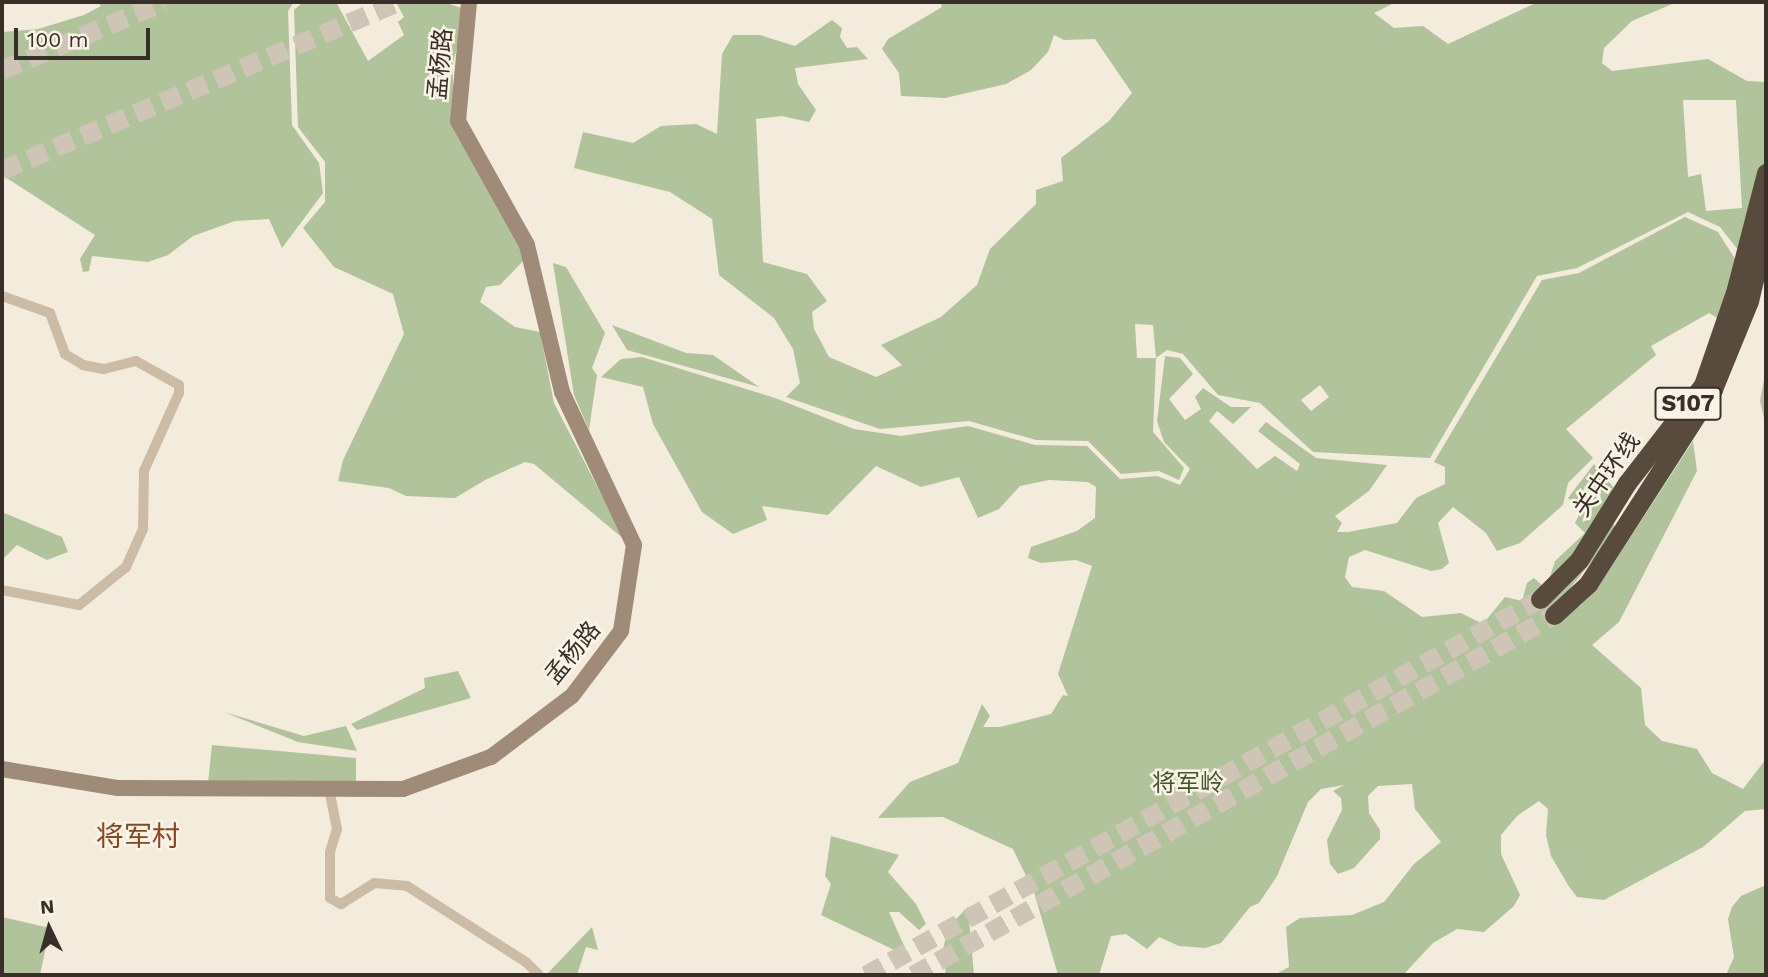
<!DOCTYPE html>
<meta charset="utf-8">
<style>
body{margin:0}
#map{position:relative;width:1768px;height:977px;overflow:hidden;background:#f3ebdb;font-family:"Work Sans","Noto Sans SC",sans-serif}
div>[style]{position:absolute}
.green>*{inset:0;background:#b0c39a}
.highway-tunnel>*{height:19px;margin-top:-9.5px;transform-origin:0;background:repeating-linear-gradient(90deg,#cec5b7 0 19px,transparent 0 29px)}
.street>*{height:10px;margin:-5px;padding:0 5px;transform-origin:5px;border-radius:5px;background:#ccbca6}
.secondary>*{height:16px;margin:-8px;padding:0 8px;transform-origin:8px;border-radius:8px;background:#a08b78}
.highway>*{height:19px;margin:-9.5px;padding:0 9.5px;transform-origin:9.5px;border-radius:9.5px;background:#594a3e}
span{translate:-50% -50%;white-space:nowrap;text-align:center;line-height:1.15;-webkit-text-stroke:5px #faf4e8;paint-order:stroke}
.shield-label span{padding:2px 5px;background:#faf4e8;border:2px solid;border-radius:5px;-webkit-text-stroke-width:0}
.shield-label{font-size:23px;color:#382f28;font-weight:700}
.street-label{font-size:24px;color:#382f28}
.park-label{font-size:24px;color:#41572a}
.quarter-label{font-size:28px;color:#8a461d}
.frame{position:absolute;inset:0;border:4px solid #382f28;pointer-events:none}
.north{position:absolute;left:14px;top:893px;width:70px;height:70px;-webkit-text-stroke:5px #faf4e8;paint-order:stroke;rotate:355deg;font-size:19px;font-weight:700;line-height:28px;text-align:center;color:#382f28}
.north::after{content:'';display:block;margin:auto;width:24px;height:32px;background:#382f28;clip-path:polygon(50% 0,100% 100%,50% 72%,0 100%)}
.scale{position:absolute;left:14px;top:28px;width:136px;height:32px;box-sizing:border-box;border:4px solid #382f28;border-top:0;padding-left:9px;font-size:21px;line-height:24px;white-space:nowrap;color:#382f28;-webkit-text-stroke:5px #faf4e8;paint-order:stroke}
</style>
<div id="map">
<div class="green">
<div style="clip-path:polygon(97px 2px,294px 2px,288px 11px,292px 125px,319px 163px,323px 193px,282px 248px,269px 219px,235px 221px,193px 236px,168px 255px,148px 262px,92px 256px,89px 271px,83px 272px,80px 259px,95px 235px,2px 175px,2px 32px,38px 29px,84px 15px,101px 6px)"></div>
<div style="clip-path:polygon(303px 2px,336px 2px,368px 61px,404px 35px,398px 22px,404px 17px,396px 2px,444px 2px,467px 10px,452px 66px,455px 108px,526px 258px,500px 285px,486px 287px,480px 302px,515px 327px,540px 332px,554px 403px,625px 540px,534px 464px,525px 462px,487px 479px,455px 498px,406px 496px,389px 488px,338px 481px,343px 460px,404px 334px,393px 294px,334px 267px,303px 228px,325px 202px,325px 162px,298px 127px,294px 10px)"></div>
<div style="clip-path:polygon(evenodd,940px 2px,1396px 2px,1374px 13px,1394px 28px,1423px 26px,1448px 44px,1538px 2px,1677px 2px,1632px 21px,1604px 48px,1602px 63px,1612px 71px,1708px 59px,1747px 81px,1766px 82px,1766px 166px,1746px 260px,1720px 227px,1688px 212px,1577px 268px,1537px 276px,1430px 458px,1313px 452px,1260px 403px,1218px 395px,1183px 354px,1167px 350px,1156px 358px,1153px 325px,1135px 324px,1137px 358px,1156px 358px,1153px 432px,1184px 468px,1179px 480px,1159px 471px,1121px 474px,1088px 441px,1036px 440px,969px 421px,880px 429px,786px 397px,800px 383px,793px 349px,774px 318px,719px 275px,712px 219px,670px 192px,574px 168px,583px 132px,633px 143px,661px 126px,696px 124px,717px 134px,722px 54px,733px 35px,760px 35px,795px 46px,832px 20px,842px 28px,840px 37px,847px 48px,857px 47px,868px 59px,795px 68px,798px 84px,816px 110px,809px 122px,782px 116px,756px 119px,763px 262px,807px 274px,827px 301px,812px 312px,814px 329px,829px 357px,876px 377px,902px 365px,881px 345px,941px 317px,977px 285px,990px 249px,1036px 204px,1036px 190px,1063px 181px,1061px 158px,1109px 121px,1132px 93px,1095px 39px,1064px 40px,1054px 35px,1048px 52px,1031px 70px,1006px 84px,945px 98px,901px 96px,899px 73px,882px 49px,888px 39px,942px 7px,940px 2px,1683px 100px,1736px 100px,1742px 208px,1706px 211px,1701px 174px,1688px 177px,1683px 100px,940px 2px,1320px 385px,1329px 397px,1311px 411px,1301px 400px,1320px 385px)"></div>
<div style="clip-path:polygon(1685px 217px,1718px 232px,1742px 270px,1725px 323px,1709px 313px,1651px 346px,1656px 355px,1566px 429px,1593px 458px,1568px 483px,1563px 505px,1520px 543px,1497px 551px,1486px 533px,1453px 507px,1438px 523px,1449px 563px,1442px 569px,1431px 571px,1365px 550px,1349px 557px,1345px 577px,1352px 587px,1384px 591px,1422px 617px,1461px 613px,1483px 624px,1505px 597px,1522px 601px,1527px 583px,1534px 578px,1546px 589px,1555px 561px,1585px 533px,1575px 523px,1581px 511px,1568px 498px,1594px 464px,1614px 488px,1614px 534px,1563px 597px,1580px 606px,1606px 575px,1693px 441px,1697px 471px,1619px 622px,1592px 645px,1641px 688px,1645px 725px,1662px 741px,1697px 749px,1712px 773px,1743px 789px,1766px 759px,1766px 809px,1745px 811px,1703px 847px,1604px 900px,1577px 897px,1568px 885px,1551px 856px,1546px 835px,1548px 809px,1539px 801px,1517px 816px,1501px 835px,1501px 854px,1520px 895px,1514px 906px,1484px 932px,1457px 929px,1433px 943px,1403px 975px,1274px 975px,1289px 967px,1286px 927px,1300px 918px,1352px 915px,1384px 902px,1414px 864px,1441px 842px,1415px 809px,1412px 784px,1378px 786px,1368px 796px,1369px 813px,1380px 830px,1380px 839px,1354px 868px,1338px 874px,1330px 864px,1327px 840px,1342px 810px,1341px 798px,1333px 791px,1344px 785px,1321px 789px,1308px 802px,1277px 876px,1259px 903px,1250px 907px,1221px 943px,1205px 948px,1179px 946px,1159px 937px,1147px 949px,1126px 934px,1111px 936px,1099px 975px,1058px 975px,1034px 892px,1013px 849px,943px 817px,878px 818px,910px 782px,958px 763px,982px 704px,990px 716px,983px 727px,1000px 727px,1051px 714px,1063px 695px,1068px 696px,1058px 674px,1092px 566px,1076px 560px,1041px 563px,1028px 558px,1031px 547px,1077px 531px,1095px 518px,1096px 487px,1088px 482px,1049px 480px,1020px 486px,999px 509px,978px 518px,959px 477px,921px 487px,876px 466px,828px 515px,762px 506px,767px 520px,733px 534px,702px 512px,653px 424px,643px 387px,601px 377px,621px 359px,642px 357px,775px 398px,854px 429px,901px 436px,968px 426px,1035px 445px,1087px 446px,1120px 479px,1157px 476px,1180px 485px,1190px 469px,1164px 442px,1157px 421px,1165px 356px,1180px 358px,1193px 374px,1169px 399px,1185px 420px,1201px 409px,1195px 397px,1203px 388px,1231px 407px,1251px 407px,1233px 424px,1217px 411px,1209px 421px,1257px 469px,1275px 456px,1297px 471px,1300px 464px,1258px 431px,1266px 422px,1316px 458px,1387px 465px,1369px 491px,1335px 516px,1342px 523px,1337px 532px,1348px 532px,1397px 523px,1416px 498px,1445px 484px,1445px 467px,1434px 462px,1542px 280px,1579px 273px)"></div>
<div style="clip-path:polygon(553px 263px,566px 267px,605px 333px,592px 368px,597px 375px,589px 430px,574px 395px)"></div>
<div style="clip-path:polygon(612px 325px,686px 353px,713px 355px,759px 387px,627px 350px)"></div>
<div style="clip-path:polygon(1766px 369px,1766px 427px,1760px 401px)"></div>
<div style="clip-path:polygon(2px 512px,62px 537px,68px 552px,47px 560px,17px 545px,2px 560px)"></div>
<div style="clip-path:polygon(458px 671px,471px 698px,357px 730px,351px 724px,425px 688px,424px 678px)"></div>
<div style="clip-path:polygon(224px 712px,304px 736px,346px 726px,357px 751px,298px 742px)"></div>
<div style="clip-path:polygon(212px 745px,356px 758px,356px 787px,208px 784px)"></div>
<div style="clip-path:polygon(831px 836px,899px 855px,888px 872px,916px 904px,926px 924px,919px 930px,899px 912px,889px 912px,909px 957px,821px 915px,831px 884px,825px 876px)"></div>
<div style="clip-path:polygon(1766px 885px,1766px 975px,1726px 975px,1734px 957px,1728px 919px,1732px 907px,1741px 896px)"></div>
<div style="clip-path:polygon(968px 907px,974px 975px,946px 975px,943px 950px,948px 927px)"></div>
<div style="clip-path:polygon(2px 917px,50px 928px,40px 975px,2px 975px)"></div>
<div style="clip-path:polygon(592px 927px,598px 950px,586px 947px,577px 975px,546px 975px)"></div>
</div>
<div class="highway-tunnel">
<div style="left:2px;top:70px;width:175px;rotate:-22.9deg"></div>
<div style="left:2px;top:170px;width:430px;rotate:-23deg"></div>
<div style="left:866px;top:975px;width:772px;rotate:-29.16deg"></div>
<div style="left:913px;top:975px;width:735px;rotate:-29.32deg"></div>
</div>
<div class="street">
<div style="left:2px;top:296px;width:51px;rotate:19.5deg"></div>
<div style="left:50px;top:313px;width:44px;rotate:69.9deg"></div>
<div style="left:65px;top:354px;width:21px;rotate:31deg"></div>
<div style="left:83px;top:365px;width:21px;rotate:11deg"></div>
<div style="left:104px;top:369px;width:33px;rotate:-14deg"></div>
<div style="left:136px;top:361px;width:49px;rotate:29.2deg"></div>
<div style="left:179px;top:385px;width:8px;rotate:90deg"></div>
<div style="left:179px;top:393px;width:85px;rotate:114.2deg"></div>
<div style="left:144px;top:471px;width:58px;rotate:91deg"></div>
<div style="left:143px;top:529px;width:42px;rotate:114.1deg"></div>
<div style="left:126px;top:567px;width:60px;rotate:141deg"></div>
<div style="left:79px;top:605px;width:78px;rotate:-169deg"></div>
<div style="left:329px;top:789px;width:41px;rotate:78.7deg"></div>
<div style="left:337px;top:829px;width:24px;rotate:107deg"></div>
<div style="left:330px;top:852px;width:46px;rotate:90deg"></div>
<div style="left:330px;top:898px;width:13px;rotate:29deg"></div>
<div style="left:341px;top:904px;width:39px;rotate:-32deg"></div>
<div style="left:374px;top:883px;width:33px;rotate:5deg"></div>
<div style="left:407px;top:886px;width:141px;rotate:32.6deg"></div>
<div style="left:526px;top:962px;width:18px;rotate:45deg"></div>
</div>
<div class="secondary">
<div style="left:2px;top:769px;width:118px;rotate:9.3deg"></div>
<div style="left:118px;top:788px;width:285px;rotate:0.2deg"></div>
<div style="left:403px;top:789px;width:94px;rotate:-20deg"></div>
<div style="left:491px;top:757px;width:101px;rotate:-37deg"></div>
<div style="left:572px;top:696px;width:81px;rotate:-53deg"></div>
<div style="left:621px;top:631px;width:87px;rotate:-81.4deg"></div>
<div style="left:634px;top:545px;width:169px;rotate:-115.2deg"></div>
<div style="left:562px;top:392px;width:151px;rotate:-103.4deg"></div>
<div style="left:527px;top:245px;width:142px;rotate:-119.1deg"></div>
<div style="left:458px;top:121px;width:120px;rotate:-84.7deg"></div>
</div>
<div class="highway">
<div style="left:1540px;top:599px;width:55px;rotate:-45deg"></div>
<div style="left:1579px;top:560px;width:91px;rotate:-58.1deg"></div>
<div style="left:1627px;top:483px;width:124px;rotate:-52.2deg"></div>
<div style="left:1703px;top:385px;width:102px;rotate:-71deg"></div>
<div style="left:1736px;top:289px;width:120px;rotate:-75.5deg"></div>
<div style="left:1554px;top:615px;width:46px;rotate:-42.4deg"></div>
<div style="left:1588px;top:584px;width:232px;rotate:-57.3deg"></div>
<div style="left:1713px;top:389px;width:95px;rotate:-67.8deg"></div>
<div style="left:1749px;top:301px;width:74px;rotate:-76.7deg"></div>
</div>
<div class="shield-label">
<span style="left:1688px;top:404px">S107</span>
</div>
<div class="street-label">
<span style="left:441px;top:64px;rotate:-85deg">孟杨路</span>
<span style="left:1607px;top:475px;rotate:-55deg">关中环线</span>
<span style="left:573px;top:653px;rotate:-51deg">孟杨路</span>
</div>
<div class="park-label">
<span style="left:1188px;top:784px">将军岭</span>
</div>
<div class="quarter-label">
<span style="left:138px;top:837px">将军村</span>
</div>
<div class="frame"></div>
<div class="north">N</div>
<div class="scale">100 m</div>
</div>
